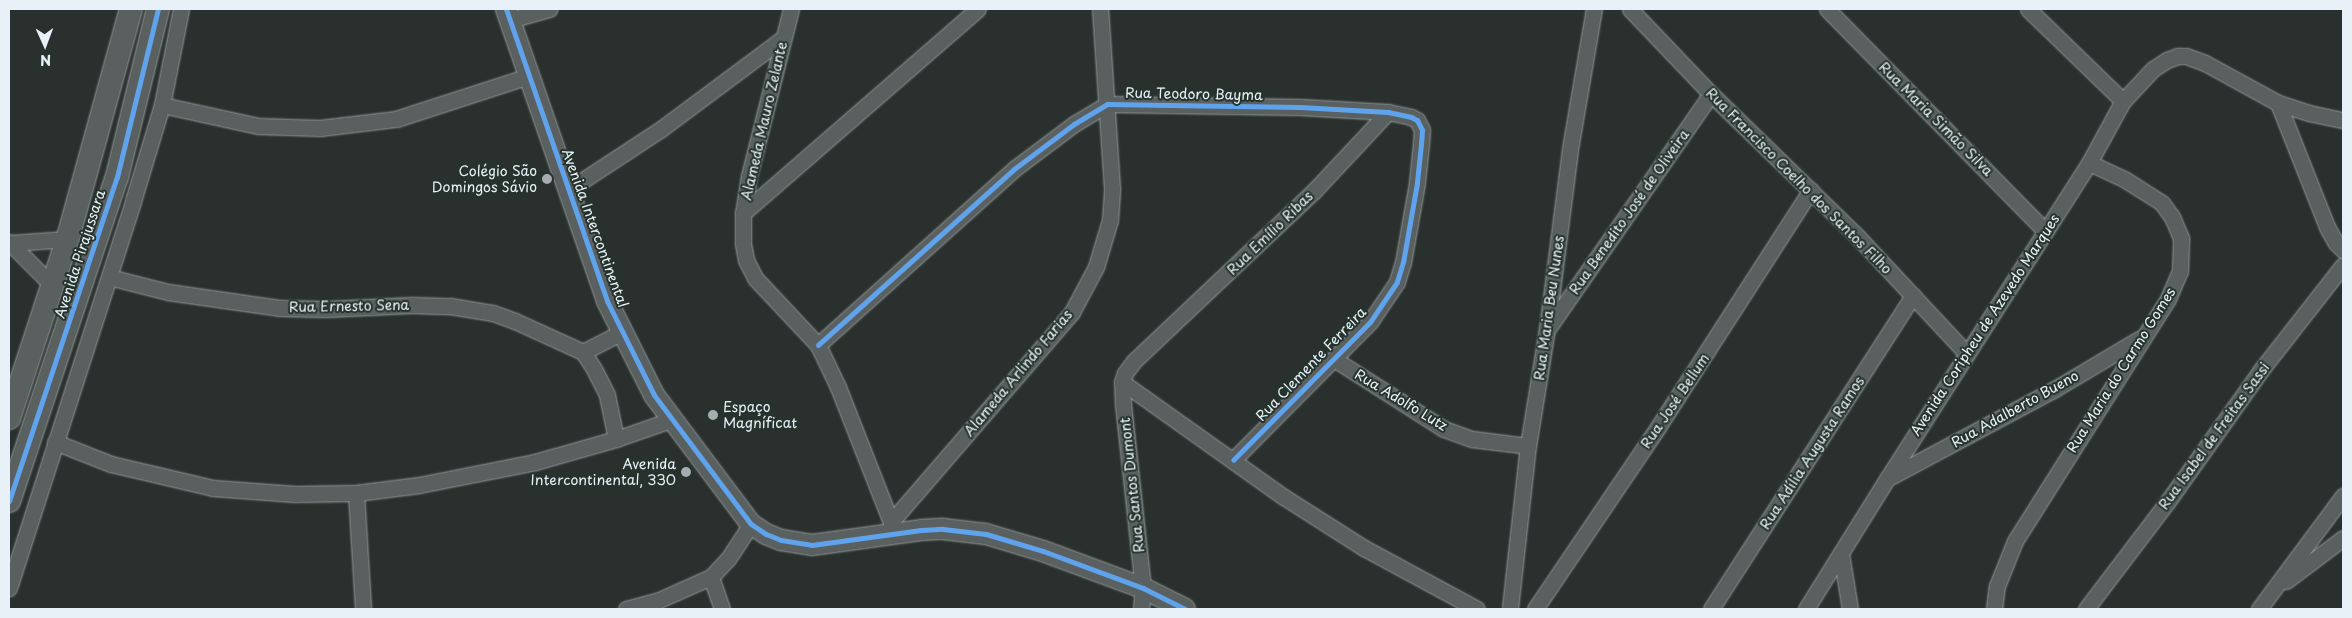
<!DOCTYPE html>
<meta charset="utf-8">
<style>
body{margin:0}
#map{position:relative;width:2352px;height:618px;overflow:hidden;background:#29302d;font-family:"Playpen Sans",sans-serif}
div>[style]{position:absolute}
.roads{filter:drop-shadow(0 0 1px #959a9a) drop-shadow(0 0 1px #959a9a)}
.street>*{height:15px;margin:-7.5px;padding:0 7.5px;transform-origin:7.5px;border-radius:7.5px;background:#5a6060}
.secondary>*{height:20px;margin:-10px;padding:0 10px;transform-origin:10px;border-radius:10px;background:#5a6060}
.primary>*{height:22px;margin:-11px;padding:0 11px;transform-origin:11px;border-radius:11px;background:#5a6060}
.cycleway>*{height:5px;margin:-2.5px;padding:0 2.5px;transform-origin:2.5px;border-radius:2.5px;background:#60a3ed}
.dots>*{width:14px;height:14px;translate:-50% -50%;box-sizing:border-box;border:2px solid #26332d;border-radius:50%}
span{translate:-50% -50%;white-space:nowrap;text-align:center;line-height:1.15;-webkit-text-stroke:4px #26332d;paint-order:stroke}
.street-label{font-size:14px;color:#e8f1f8}
.poi-label{font-size:14px;color:#e8f1f8}
.right{translate:-100% -50%;text-align:right}
.left{translate:0 -50%;text-align:left}
.frame{position:absolute;inset:0;border:10px solid #e8f1f8;pointer-events:none}
.north{position:absolute;left:20px;top:20px;width:50px;height:50px;-webkit-text-stroke:4px #26332d;paint-order:stroke;rotate:178deg;font-size:14px;font-weight:700;line-height:20px;text-align:center;color:#e8f1f8}
.north::after{content:'';display:block;margin:auto;width:18px;height:22px;background:#e8f1f8;clip-path:polygon(50% 0,100% 100%,50% 72%,0 100%)}
</style>
<div id="map">
<div class="roads">
<div class="street">
<div style="left:791px;top:9px;width:172px;rotate:104.1deg"></div>
<div style="left:749px;top:176px;width:37px;rotate:99deg"></div>
<div style="left:743px;top:213px;width:31px;rotate:90deg"></div>
<div style="left:743px;top:244px;width:16px;rotate:79deg"></div>
<div style="left:746px;top:260px;width:20px;rotate:63deg"></div>
<div style="left:755px;top:278px;width:92px;rotate:46.8deg"></div>
<div style="left:818px;top:345px;width:47px;rotate:64.5deg"></div>
<div style="left:838px;top:387px;width:145px;rotate:68.6deg"></div>
<div style="left:1630px;top:9px;width:117px;rotate:46.4deg"></div>
<div style="left:1711px;top:94px;width:206px;rotate:44.2deg"></div>
<div style="left:1859px;top:238px;width:158px;rotate:47deg"></div>
<div style="left:1827px;top:9px;width:311px;rotate:45.5deg"></div>
<div style="left:2028px;top:9px;width:132px;rotate:44.1deg"></div>
<div style="left:510px;top:20px;width:41px;rotate:-15.8deg"></div>
<div style="left:2278px;top:103px;width:133px;rotate:68.4deg"></div>
<div style="left:2327px;top:227px;width:18px;rotate:61deg"></div>
<div style="left:2336px;top:243px;width:10px;rotate:45deg"></div>
<div style="left:162px;top:105px;width:98px;rotate:12.3deg"></div>
<div style="left:258px;top:126px;width:62px;rotate:1.8deg"></div>
<div style="left:320px;top:128px;width:77px;rotate:-6.8deg"></div>
<div style="left:396px;top:119px;width:140px;rotate:-17.9deg"></div>
<div style="left:568px;top:190px;width:111px;rotate:-33.3deg"></div>
<div style="left:661px;top:129px;width:152px;rotate:-36.7deg"></div>
<div style="left:743px;top:213px;width:311px;rotate:-41deg"></div>
<div style="left:9px;top:242px;width:61px;rotate:45deg"></div>
<div style="left:11px;top:243px;width:56px;rotate:-4.1deg"></div>
<div style="left:109px;top:277px;width:61px;rotate:14.3deg"></div>
<div style="left:168px;top:292px;width:114px;rotate:8.1deg"></div>
<div style="left:281px;top:308px;width:45px;rotate:1.3deg"></div>
<div style="left:326px;top:309px;width:86px;rotate:-2.7deg"></div>
<div style="left:412px;top:305px;width:38px;rotate:2deg"></div>
<div style="left:450px;top:306px;width:44px;rotate:9.2deg"></div>
<div style="left:493px;top:313px;width:23px;rotate:20deg"></div>
<div style="left:515px;top:321px;width:75px;rotate:24.5deg"></div>
<div style="left:583px;top:352px;width:44px;rotate:-27.1deg"></div>
<div style="left:1549px;top:327px;width:284px;rotate:-55.2deg"></div>
<div style="left:818px;top:345px;width:263px;rotate:-41.9deg"></div>
<div style="left:1014px;top:169px;width:75px;rotate:-36.9deg"></div>
<div style="left:1074px;top:124px;width:39px;rotate:-31deg"></div>
<div style="left:1107px;top:104px;width:193px;rotate:0.9deg"></div>
<div style="left:1300px;top:107px;width:88px;rotate:3.3deg"></div>
<div style="left:1388px;top:112px;width:24px;rotate:12deg"></div>
<div style="left:1411px;top:117px;width:7px;rotate:27deg"></div>
<div style="left:1417px;top:120px;width:11px;rotate:63deg"></div>
<div style="left:1422px;top:130px;width:14px;rotate:94deg"></div>
<div style="left:1421px;top:144px;width:39px;rotate:96deg"></div>
<div style="left:1417px;top:183px;width:80px;rotate:100deg"></div>
<div style="left:1403px;top:262px;width:21px;rotate:107deg"></div>
<div style="left:1397px;top:282px;width:48px;rotate:124deg"></div>
<div style="left:1370px;top:322px;width:194px;rotate:134.8deg"></div>
<div style="left:583px;top:352px;width:20px;rotate:57deg"></div>
<div style="left:594px;top:369px;width:29px;rotate:63deg"></div>
<div style="left:607px;top:395px;width:45px;rotate:78.4deg"></div>
<div style="left:1334px;top:359px;width:130px;rotate:32.5deg"></div>
<div style="left:1444px;top:429px;width:30px;rotate:20deg"></div>
<div style="left:1472px;top:439px;width:56px;rotate:7.1deg"></div>
<div style="left:1122px;top:382px;width:199px;rotate:35.4deg"></div>
<div style="left:1284px;top:497px;width:95px;rotate:32.5deg"></div>
<div style="left:1364px;top:548px;width:128px;rotate:28.4deg"></div>
<div style="left:55px;top:442px;width:60px;rotate:21.4deg"></div>
<div style="left:111px;top:464px;width:105px;rotate:13.2deg"></div>
<div style="left:213px;top:488px;width:82px;rotate:4.2deg"></div>
<div style="left:295px;top:494px;width:61px;rotate:-0.9deg"></div>
<div style="left:356px;top:493px;width:64px;rotate:-7.2deg"></div>
<div style="left:419px;top:485px;width:118px;rotate:-11.2deg"></div>
<div style="left:535px;top:462px;width:84px;rotate:-15.9deg"></div>
<div style="left:616px;top:439px;width:58px;rotate:-19.1deg"></div>
<div style="left:1888px;top:478px;width:187px;rotate:-28.1deg"></div>
<div style="left:2053px;top:390px;width:100px;rotate:-30.7deg"></div>
<div style="left:356px;top:493px;width:116px;rotate:86.5deg"></div>
<div style="left:891px;top:533px;width:11px;rotate:-90deg"></div>
<div style="left:891px;top:522px;width:277px;rotate:-49.2deg"></div>
<div style="left:1072px;top:312px;width:51px;rotate:-61.9deg"></div>
<div style="left:1096px;top:267px;width:49px;rotate:-73.4deg"></div>
<div style="left:1110px;top:220px;width:32px;rotate:-86deg"></div>
<div style="left:1112px;top:188px;width:179px;rotate:-93.8deg"></div>
<div style="left:1841px;top:554px;width:56px;rotate:80.7deg"></div>
<div style="left:711px;top:577px;width:34px;rotate:71deg"></div>
<div style="left:2286px;top:581px;width:71px;rotate:-37deg"></div>
<div style="left:9px;top:588px;width:406px;rotate:-72.2deg"></div>
<div style="left:133px;top:201px;width:100px;rotate:-73.2deg"></div>
<div style="left:162px;top:105px;width:98px;rotate:-78.8deg"></div>
<div style="left:1510px;top:608px;width:163px;rotate:-83.7deg"></div>
<div style="left:1528px;top:446px;width:119px;rotate:-80.8deg"></div>
<div style="left:1547px;top:329px;width:181px;rotate:-82.7deg"></div>
<div style="left:1570px;top:149px;width:142px;rotate:-80.3deg"></div>
<div style="left:626px;top:609px;width:34px;rotate:-15deg"></div>
<div style="left:659px;top:600px;width:57px;rotate:-23.9deg"></div>
<div style="left:711px;top:577px;width:25px;rotate:-47deg"></div>
<div style="left:728px;top:559px;width:42px;rotate:-56.7deg"></div>
<div style="left:1141px;top:609px;width:21px;rotate:-85deg"></div>
<div style="left:1143px;top:588px;width:184px;rotate:-96.2deg"></div>
<div style="left:1123px;top:405px;width:23px;rotate:-92deg"></div>
<div style="left:1122px;top:382px;width:9px;rotate:-72deg"></div>
<div style="left:1125px;top:373px;width:15px;rotate:-53deg"></div>
<div style="left:1134px;top:361px;width:248px;rotate:-43.4deg"></div>
<div style="left:1314px;top:191px;width:108px;rotate:-46.9deg"></div>
<div style="left:1535px;top:609px;width:220px;rotate:-55.9deg"></div>
<div style="left:1658px;top:427px;width:282px;rotate:-57.2deg"></div>
<div style="left:1711px;top:609px;width:373px;rotate:-57.2deg"></div>
<div style="left:1806px;top:609px;width:153px;rotate:-58.1deg"></div>
<div style="left:1887px;top:479px;width:375px;rotate:-57.4deg"></div>
<div style="left:2089px;top:163px;width:71px;rotate:-61.3deg"></div>
<div style="left:2123px;top:101px;width:44px;rotate:-46.8deg"></div>
<div style="left:2153px;top:69px;width:17px;rotate:-33deg"></div>
<div style="left:2167px;top:60px;width:12px;rotate:-20deg"></div>
<div style="left:2178px;top:56px;width:8px"></div>
<div style="left:2186px;top:56px;width:20px;rotate:20deg"></div>
<div style="left:2205px;top:63px;width:83px;rotate:28.7deg"></div>
<div style="left:2278px;top:103px;width:33px;rotate:18deg"></div>
<div style="left:2309px;top:113px;width:35px;rotate:12deg"></div>
<div style="left:1994px;top:609px;width:23px;rotate:-83deg"></div>
<div style="left:1997px;top:586px;width:48px;rotate:-68.2deg"></div>
<div style="left:2015px;top:541px;width:286px;rotate:-57.7deg"></div>
<div style="left:2168px;top:299px;width:30px;rotate:-67deg"></div>
<div style="left:2180px;top:271px;width:33px;rotate:-88deg"></div>
<div style="left:2181px;top:238px;width:23px;rotate:-113deg"></div>
<div style="left:2172px;top:217px;width:17px;rotate:-126deg"></div>
<div style="left:2162px;top:203px;width:45px;rotate:-147.7deg"></div>
<div style="left:2124px;top:179px;width:38px;rotate:-155deg"></div>
<div style="left:2086px;top:609px;width:136px;rotate:-52.8deg"></div>
<div style="left:2168px;top:501px;width:161px;rotate:-54.6deg"></div>
<div style="left:2261px;top:370px;width:133px;rotate:-52deg"></div>
<div style="left:2259px;top:609px;width:141px;rotate:-53.4deg"></div>
</div>
<div class="secondary">
<div style="left:506px;top:9px;width:309px;rotate:70.9deg"></div>
<div style="left:607px;top:301px;width:105px;rotate:63.4deg"></div>
<div style="left:654px;top:395px;width:161px;rotate:53.1deg"></div>
<div style="left:751px;top:524px;width:18px;rotate:34deg"></div>
<div style="left:766px;top:534px;width:16px;rotate:22deg"></div>
<div style="left:781px;top:540px;width:31px;rotate:9deg"></div>
<div style="left:812px;top:545px;width:110px;rotate:-7.8deg"></div>
<div style="left:921px;top:530px;width:22px;rotate:-3deg"></div>
<div style="left:943px;top:529px;width:43px;rotate:6.6deg"></div>
<div style="left:986px;top:534px;width:59px;rotate:16.6deg"></div>
<div style="left:1043px;top:551px;width:107px;rotate:20.3deg"></div>
<div style="left:1143px;top:588px;width:47px;rotate:26.6deg"></div>
</div>
<div class="primary">
<div style="left:9px;top:418px;width:194px;rotate:-71.9deg"></div>
<div style="left:69px;top:234px;width:233px;rotate:-74.6deg"></div>
<div style="left:9px;top:501px;width:342px;rotate:-71.6deg"></div>
<div style="left:117px;top:177px;width:173px;rotate:-76.3deg"></div>
</div>
</div>
<div class="cycleway">
<div style="left:506px;top:9px;width:309px;rotate:70.9deg"></div>
<div style="left:607px;top:301px;width:105px;rotate:63.4deg"></div>
<div style="left:654px;top:395px;width:161px;rotate:53.1deg"></div>
<div style="left:751px;top:524px;width:18px;rotate:34deg"></div>
<div style="left:766px;top:534px;width:16px;rotate:22deg"></div>
<div style="left:781px;top:540px;width:31px;rotate:9deg"></div>
<div style="left:812px;top:545px;width:110px;rotate:-7.8deg"></div>
<div style="left:921px;top:530px;width:22px;rotate:-3deg"></div>
<div style="left:943px;top:529px;width:43px;rotate:6.6deg"></div>
<div style="left:986px;top:534px;width:59px;rotate:16.6deg"></div>
<div style="left:1043px;top:551px;width:107px;rotate:20.3deg"></div>
<div style="left:1143px;top:588px;width:47px;rotate:26.6deg"></div>
<div style="left:818px;top:345px;width:263px;rotate:-41.9deg"></div>
<div style="left:1014px;top:169px;width:75px;rotate:-36.9deg"></div>
<div style="left:1074px;top:124px;width:39px;rotate:-31deg"></div>
<div style="left:1107px;top:104px;width:193px;rotate:0.9deg"></div>
<div style="left:1300px;top:107px;width:88px;rotate:3.3deg"></div>
<div style="left:1388px;top:112px;width:24px;rotate:12deg"></div>
<div style="left:1411px;top:117px;width:7px;rotate:27deg"></div>
<div style="left:1417px;top:120px;width:11px;rotate:63deg"></div>
<div style="left:1422px;top:130px;width:14px;rotate:94deg"></div>
<div style="left:1421px;top:144px;width:39px;rotate:96deg"></div>
<div style="left:1417px;top:183px;width:80px;rotate:100deg"></div>
<div style="left:1403px;top:262px;width:21px;rotate:107deg"></div>
<div style="left:1397px;top:282px;width:48px;rotate:124deg"></div>
<div style="left:1370px;top:322px;width:194px;rotate:134.8deg"></div>
<div style="left:9px;top:501px;width:342px;rotate:-71.6deg"></div>
<div style="left:117px;top:177px;width:173px;rotate:-76.3deg"></div>
</div>
<div class="dots">
<div style="left:547px;top:179px;background:#a5adb1"></div>
<div style="left:713px;top:415px;background:#a5adb1"></div>
<div style="left:686px;top:472px;background:#a5adb1"></div>
</div>
<div class="street-label">
<span style="left:1194px;top:94px;rotate:1deg">Rua Teodoro Bayma</span>
<span style="left:1936px;top:119px;rotate:45deg">Rua Maria Simão Silva</span>
<span style="left:764px;top:121px;rotate:-77deg">Alameda Mauro Zelante</span>
<span style="left:1799px;top:181px;rotate:45deg">Rua Francisco Coelho dos Santos Filho</span>
<span style="left:1629px;top:212px;rotate:-55deg">Rua Benedito José de Oliveira</span>
<span style="left:595px;top:228px;rotate:70deg">Avenida Intercontinental</span>
<span style="left:1270px;top:233px;rotate:-44deg">Rua Emílio Ribas</span>
<span style="left:80px;top:254px;rotate:-72deg">Avenida Pirajussara</span>
<span style="left:349px;top:306px;rotate:-1deg">Rua Ernesto Sena</span>
<span style="left:1549px;top:308px;rotate:-82deg">Rua Maria Beu Nunes</span>
<span style="left:1985px;top:325px;rotate:-57deg">Avenida Coripheu de Azevedo Marques</span>
<span style="left:1311px;top:364px;rotate:-46deg">Rua Clemente Ferreira</span>
<span style="left:2121px;top:370px;rotate:-58deg">Rua Maria do Carmo Gomes</span>
<span style="left:1018px;top:373px;rotate:-50deg">Alameda Arlindo Farias</span>
<span style="left:1401px;top:400px;rotate:31deg">Rua Adolfo Lutz</span>
<span style="left:1675px;top:401px;rotate:-56deg">Rua José Bellum</span>
<span style="left:2015px;top:409px;rotate:-29deg">Rua Adalberto Bueno</span>
<span style="left:2214px;top:436px;rotate:-54deg">Rua Isabel de Freitas Sassi</span>
<span style="left:1812px;top:453px;rotate:-57deg">Rua Adília Augusta Ramos</span>
<span style="left:1132px;top:485px;rotate:-96deg">Rua Santos Dumont</span>
</div>
<div class="poi-label">
<span class="right" style="left:537px;top:179px">Colégio São<br>Domingos Sávio</span>
<span class="left" style="left:723px;top:415px">Espaço<br>Magníficat</span>
<span class="right" style="left:676px;top:472px">Avenida<br>Intercontinental, 330</span>
</div>
<div class="frame"></div>
<div class="north">N</div>
</div>
